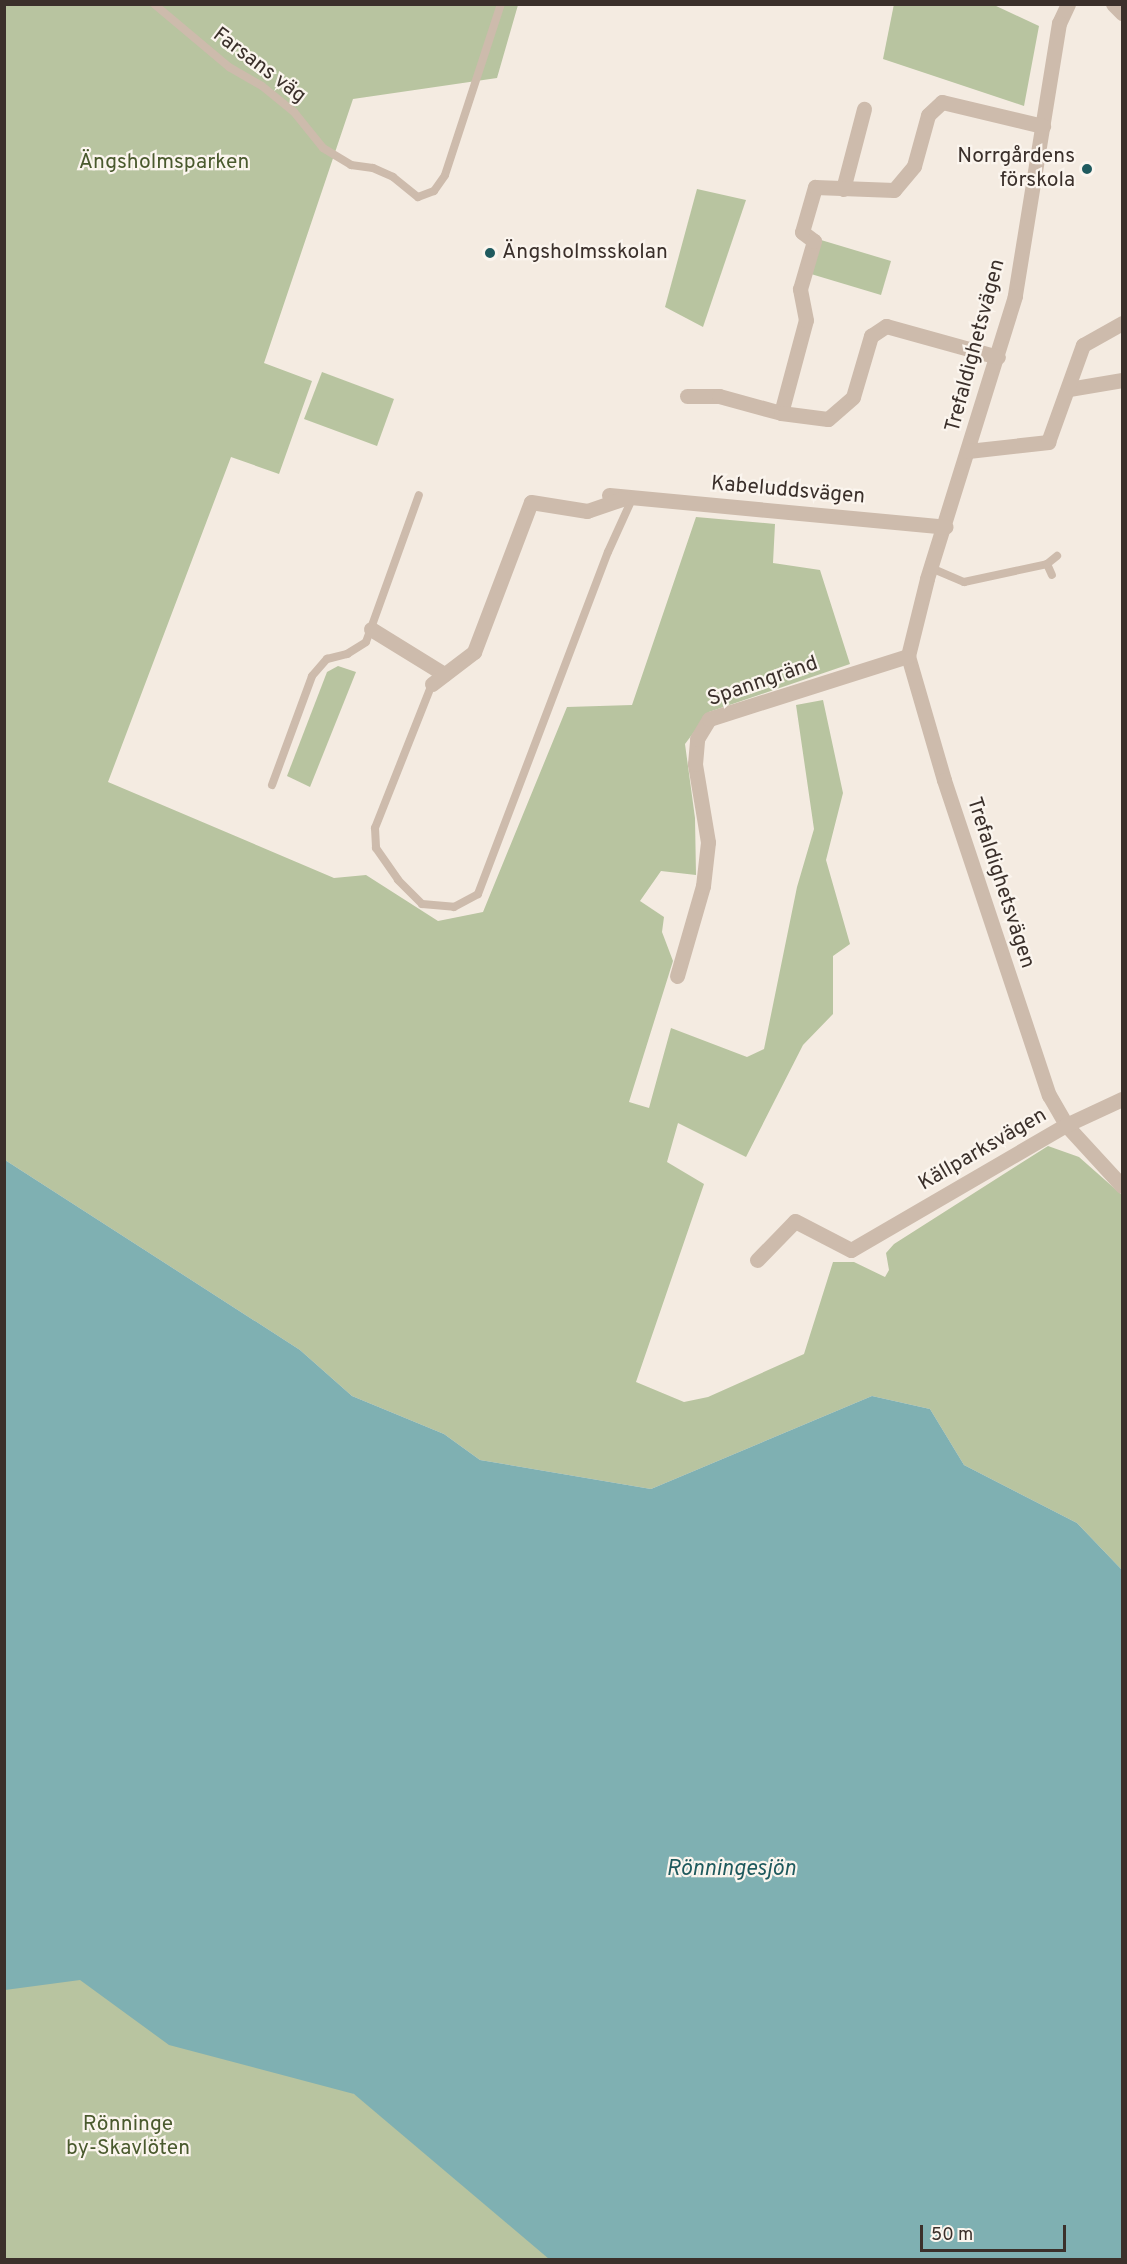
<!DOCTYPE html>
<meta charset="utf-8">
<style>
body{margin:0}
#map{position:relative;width:1127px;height:2264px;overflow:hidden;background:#f4ebe1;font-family:Overpass,sans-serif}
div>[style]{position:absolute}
.green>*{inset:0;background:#b8c4a0}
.water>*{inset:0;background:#7fb0b2}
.service>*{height:8px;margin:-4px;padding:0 4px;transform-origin:4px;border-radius:4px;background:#cdbbac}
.minor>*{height:15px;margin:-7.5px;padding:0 7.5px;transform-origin:7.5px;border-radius:7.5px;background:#cdbbac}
.dots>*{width:16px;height:16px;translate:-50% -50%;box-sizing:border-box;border:3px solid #fbf5ee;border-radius:50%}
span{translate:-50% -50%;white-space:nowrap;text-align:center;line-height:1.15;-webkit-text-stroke:4.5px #fbf5ee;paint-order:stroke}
.street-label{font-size:21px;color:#3b302b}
.poi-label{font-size:21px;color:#3b302b}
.right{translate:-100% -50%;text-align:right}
.left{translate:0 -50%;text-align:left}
.park-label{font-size:21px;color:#4a5a2e}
.water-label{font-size:22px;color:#1f5a5e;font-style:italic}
.frame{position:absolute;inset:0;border:6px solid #3b302b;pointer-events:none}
.scale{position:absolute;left:920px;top:2225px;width:146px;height:27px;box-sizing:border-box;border:3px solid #3b302b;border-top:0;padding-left:8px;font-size:18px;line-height:21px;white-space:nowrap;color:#3b302b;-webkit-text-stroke:4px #fbf5ee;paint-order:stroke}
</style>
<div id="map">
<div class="green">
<div style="clip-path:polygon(894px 4px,994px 5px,1039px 26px,1024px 106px,883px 59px)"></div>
<div style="clip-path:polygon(5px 5px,518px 5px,497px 78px,353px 99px,264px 363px,312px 381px,279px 474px,231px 457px,108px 782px,334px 878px,366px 875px,438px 921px,483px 912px,567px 707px,632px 705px,696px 517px,775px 524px,773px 563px,820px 570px,850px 664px,709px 712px,685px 744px,695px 818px,696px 875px,661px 871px,640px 901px,664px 917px,662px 932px,673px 961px,629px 1102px,649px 1108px,671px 1028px,747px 1057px,764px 1049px,797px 887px,814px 829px,796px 705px,823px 700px,843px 793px,826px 860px,850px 944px,833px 956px,833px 1014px,803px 1045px,746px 1157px,678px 1123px,667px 1162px,704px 1184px,636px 1382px,684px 1402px,708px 1397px,804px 1354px,833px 1262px,854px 1262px,885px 1277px,889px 1270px,886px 1253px,894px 1244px,1048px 1146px,1079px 1157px,1122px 1195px,1122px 1570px,1077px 1523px,964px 1465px,930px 1409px,872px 1396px,651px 1489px,480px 1460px,444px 1434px,352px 1396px,300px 1350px,5px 1160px)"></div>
<div style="clip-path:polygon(697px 189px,746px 200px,703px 327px,665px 307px)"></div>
<div style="clip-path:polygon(821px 240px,891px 261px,881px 295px,811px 274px)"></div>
<div style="clip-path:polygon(322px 372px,394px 399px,377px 446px,304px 419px)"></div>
<div style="clip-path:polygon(338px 666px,356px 672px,310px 787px,287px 776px,327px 672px)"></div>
<div style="clip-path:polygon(38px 1957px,266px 2041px,630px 2259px,5px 2259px,4px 1964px)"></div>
</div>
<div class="water">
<div style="clip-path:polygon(5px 1160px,300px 1350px,352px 1396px,444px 1434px,480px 1460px,651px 1489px,872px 1396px,930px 1409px,964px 1465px,1077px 1523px,1122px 1570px,1122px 2259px,549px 2259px,354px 2094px,169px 2045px,80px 1980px,5px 1990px)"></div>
</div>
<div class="service">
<div style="left:154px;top:4px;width:98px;rotate:40deg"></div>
<div style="left:229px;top:67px;width:38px;rotate:30deg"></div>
<div style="left:262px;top:86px;width:41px;rotate:39.1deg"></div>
<div style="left:294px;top:112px;width:46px;rotate:51.1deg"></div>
<div style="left:323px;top:148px;width:33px;rotate:31deg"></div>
<div style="left:351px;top:165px;width:22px;rotate:8deg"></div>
<div style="left:373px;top:168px;width:22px;rotate:24deg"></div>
<div style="left:393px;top:177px;width:32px;rotate:39deg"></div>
<div style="left:418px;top:197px;width:17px;rotate:-21deg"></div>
<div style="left:434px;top:191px;width:19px;rotate:-55deg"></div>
<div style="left:445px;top:175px;width:180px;rotate:-71.9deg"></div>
<div style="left:1047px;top:564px;width:12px;rotate:66deg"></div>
<div style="left:931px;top:568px;width:36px;rotate:23deg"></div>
<div style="left:964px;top:582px;width:85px;rotate:-12.2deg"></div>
<div style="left:1047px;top:564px;width:13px;rotate:-39deg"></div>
<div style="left:432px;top:684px;width:155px;rotate:111.6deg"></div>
<div style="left:375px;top:828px;width:20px;rotate:87deg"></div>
<div style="left:376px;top:848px;width:39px;rotate:55deg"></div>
<div style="left:398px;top:880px;width:34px;rotate:45deg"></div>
<div style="left:422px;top:904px;width:32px;rotate:5deg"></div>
<div style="left:454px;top:907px;width:27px;rotate:-28deg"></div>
<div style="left:478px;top:894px;width:366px;rotate:-69.2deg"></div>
<div style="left:608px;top:552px;width:60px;rotate:-65.6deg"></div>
<div style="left:272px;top:785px;width:116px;rotate:-69.8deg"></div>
<div style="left:312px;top:676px;width:23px;rotate:-49deg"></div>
<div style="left:327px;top:659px;width:21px;rotate:-14deg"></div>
<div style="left:347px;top:654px;width:22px;rotate:-32deg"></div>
<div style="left:366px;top:642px;width:156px;rotate:-70.2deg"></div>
</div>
<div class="minor">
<div style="left:1068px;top:4px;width:21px;rotate:115deg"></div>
<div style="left:1059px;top:23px;width:277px;rotate:99.2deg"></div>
<div style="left:1015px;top:296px;width:296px;rotate:107.3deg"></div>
<div style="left:927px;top:579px;width:79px;rotate:103.9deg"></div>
<div style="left:908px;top:656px;width:129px;rotate:73.8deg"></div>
<div style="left:944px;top:780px;width:332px;rotate:71.6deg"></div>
<div style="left:1049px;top:1095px;width:34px;rotate:60deg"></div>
<div style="left:1066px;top:1125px;width:83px;rotate:47.4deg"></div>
<div style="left:1113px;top:4px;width:13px;rotate:45deg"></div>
<div style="left:843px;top:189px;width:83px;rotate:-75.3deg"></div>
<div style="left:1069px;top:389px;width:54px;rotate:-9.6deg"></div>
<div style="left:687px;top:396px;width:32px"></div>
<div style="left:719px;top:396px;width:64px;rotate:15.3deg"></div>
<div style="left:781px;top:413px;width:96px;rotate:-75deg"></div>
<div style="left:806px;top:320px;width:32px;rotate:-101deg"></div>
<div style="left:800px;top:289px;width:50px;rotate:-73.7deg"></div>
<div style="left:814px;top:241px;width:15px;rotate:-143deg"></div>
<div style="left:802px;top:232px;width:47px;rotate:-73.9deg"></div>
<div style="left:815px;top:187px;width:79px;rotate:2.2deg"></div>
<div style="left:894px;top:190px;width:31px;rotate:-50deg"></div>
<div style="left:914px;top:166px;width:53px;rotate:-74.6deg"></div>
<div style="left:928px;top:115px;width:19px;rotate:-43deg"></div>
<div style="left:942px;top:102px;width:104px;rotate:13.4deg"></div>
<div style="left:781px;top:413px;width:47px;rotate:7.3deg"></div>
<div style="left:828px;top:419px;width:33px;rotate:-41deg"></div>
<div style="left:853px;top:397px;width:64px;rotate:-73.6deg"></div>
<div style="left:871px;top:336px;width:18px;rotate:-34deg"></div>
<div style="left:886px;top:326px;width:116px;rotate:15.5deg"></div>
<div style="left:968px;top:451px;width:81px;rotate:-6.4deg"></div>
<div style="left:1048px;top:442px;width:103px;rotate:-70.2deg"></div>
<div style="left:1083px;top:345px;width:45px;rotate:-29.4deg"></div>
<div style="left:609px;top:495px;width:338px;rotate:5.4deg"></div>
<div style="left:371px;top:629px;width:86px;rotate:31.7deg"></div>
<div style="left:432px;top:684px;width:53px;rotate:-37.3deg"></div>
<div style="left:474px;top:652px;width:160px;rotate:-69.2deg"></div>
<div style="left:531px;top:502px;width:57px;rotate:9.1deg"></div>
<div style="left:587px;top:511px;width:39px;rotate:-19deg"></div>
<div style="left:677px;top:976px;width:94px;rotate:-73.9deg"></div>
<div style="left:703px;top:886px;width:44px;rotate:-83.5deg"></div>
<div style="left:708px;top:842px;width:79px;rotate:-99.5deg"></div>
<div style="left:695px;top:764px;width:25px;rotate:-85deg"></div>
<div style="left:697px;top:739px;width:23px;rotate:-59deg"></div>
<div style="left:709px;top:719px;width:209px;rotate:-17.6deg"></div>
<div style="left:757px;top:1260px;width:54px;rotate:-45.7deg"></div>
<div style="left:795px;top:1221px;width:63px;rotate:27.4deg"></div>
<div style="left:851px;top:1250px;width:249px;rotate:-30.2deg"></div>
<div style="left:1066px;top:1125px;width:62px;rotate:-24.9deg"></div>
</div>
<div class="dots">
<div style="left:1087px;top:169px;background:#1f5a5e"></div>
<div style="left:490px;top:253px;background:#1f5a5e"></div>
</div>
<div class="street-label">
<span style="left:259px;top:66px;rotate:37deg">Farsans väg</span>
<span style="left:976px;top:346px;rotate:-75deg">Trefaldighetsvägen</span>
<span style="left:788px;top:491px;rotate:5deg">Kabeluddsvägen</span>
<span style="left:763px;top:682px;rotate:-19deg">Spanngränd</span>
<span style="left:1000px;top:883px;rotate:72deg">Trefaldighetsvägen</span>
<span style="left:983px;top:1150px;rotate:-30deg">Källparksvägen</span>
</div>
<div class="poi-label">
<span class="right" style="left:1075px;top:169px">Norrgårdens<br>förskola</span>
<span class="left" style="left:502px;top:253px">Ängsholmsskolan</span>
</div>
<div class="park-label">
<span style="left:164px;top:163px">Ängsholmsparken</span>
<span style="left:128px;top:2137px">Rönninge<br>by-Skavlöten</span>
</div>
<div class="water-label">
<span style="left:731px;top:1870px">Rönningesjön</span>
</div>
<div class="frame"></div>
<div class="scale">50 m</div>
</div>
